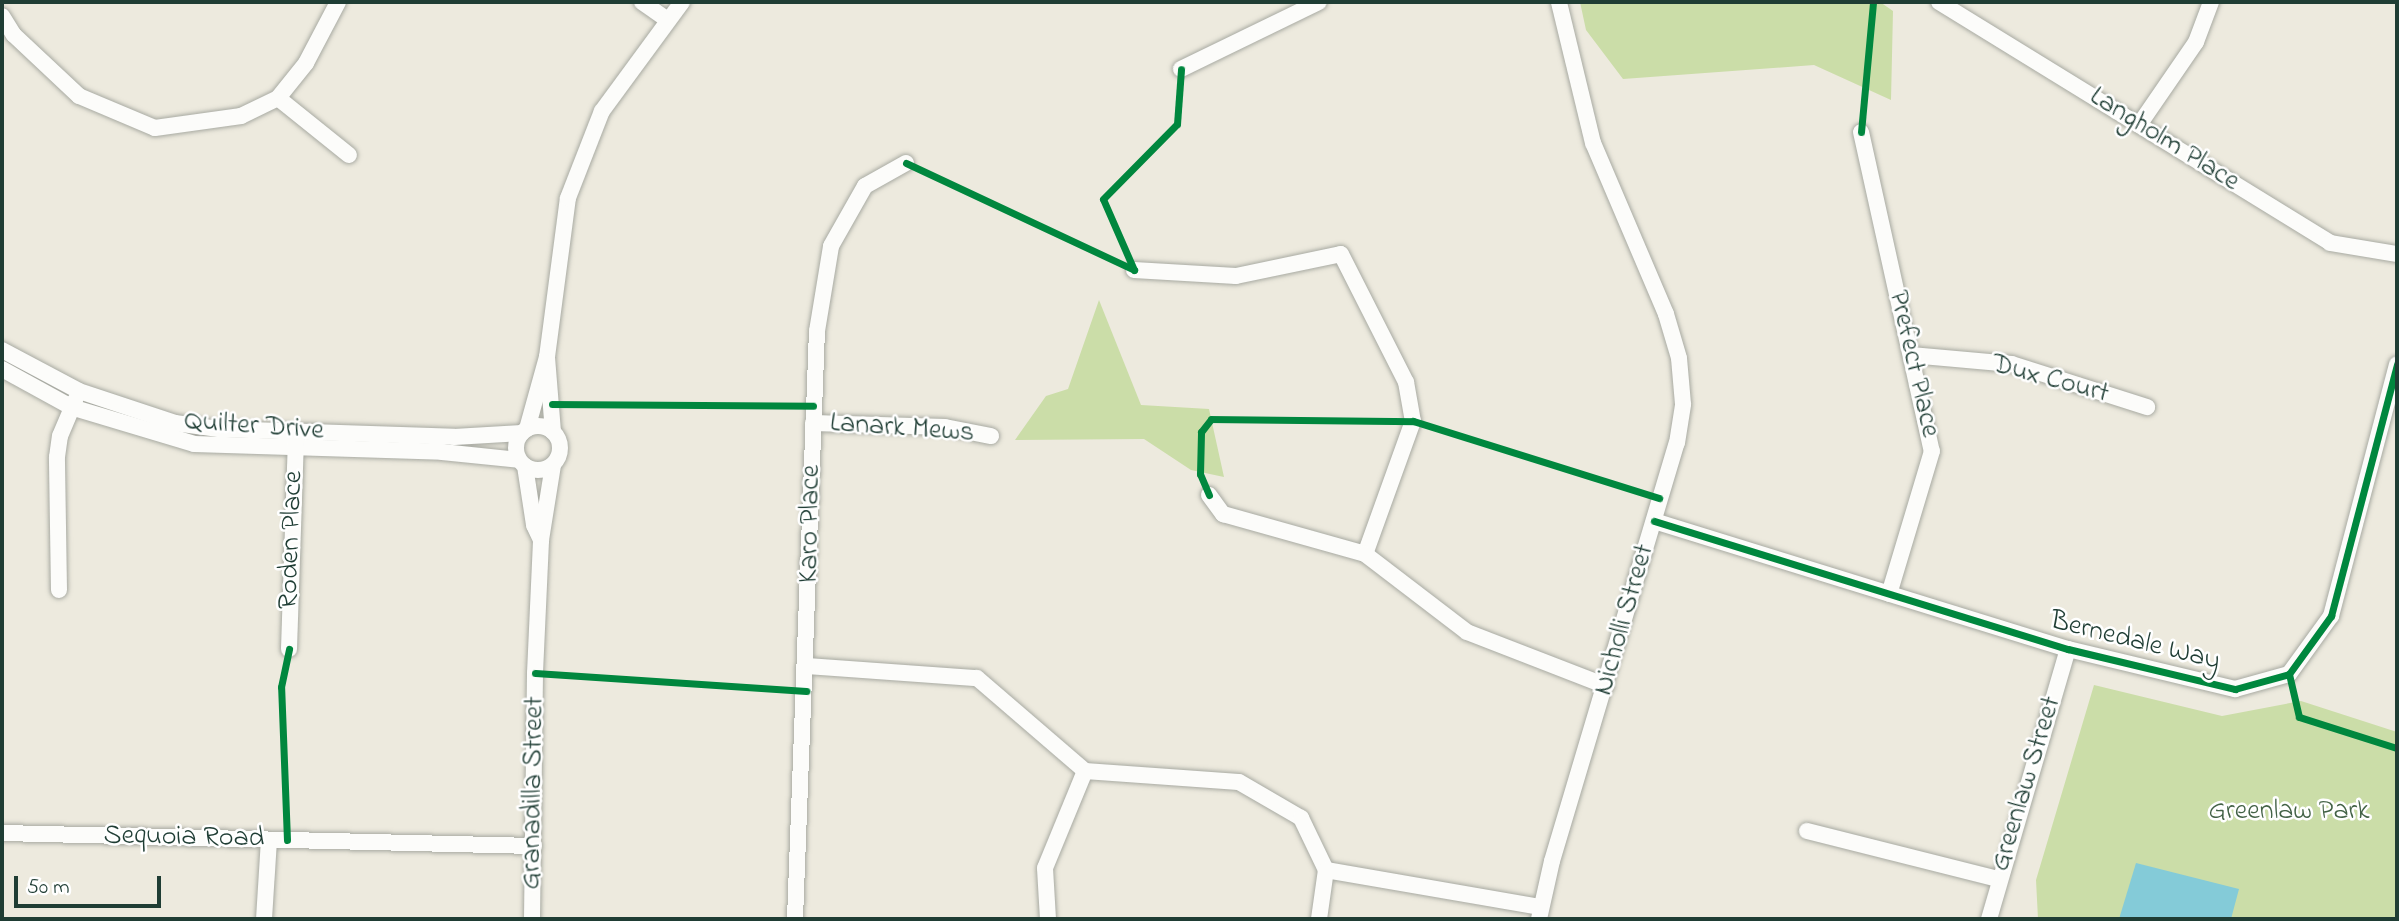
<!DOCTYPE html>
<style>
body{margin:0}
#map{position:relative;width:2399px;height:921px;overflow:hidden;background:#edeade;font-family:"Indie Flower",sans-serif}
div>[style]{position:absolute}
.green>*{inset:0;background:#cbdda8}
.water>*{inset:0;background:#84cbd8}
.roads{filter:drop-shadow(0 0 2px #a8aaa2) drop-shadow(0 0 2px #a8aaa2)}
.street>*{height:16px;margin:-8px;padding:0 8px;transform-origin:8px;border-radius:8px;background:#fcfcfa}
.street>.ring{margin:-8px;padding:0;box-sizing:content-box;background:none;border:16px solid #fcfcfa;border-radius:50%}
.cycleway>*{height:7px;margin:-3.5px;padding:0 3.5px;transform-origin:3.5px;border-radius:3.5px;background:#00873e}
span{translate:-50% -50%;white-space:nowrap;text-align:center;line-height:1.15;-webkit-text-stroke:5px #fff;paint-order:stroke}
.street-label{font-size:28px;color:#1f3d34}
.park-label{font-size:28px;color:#436246}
.frame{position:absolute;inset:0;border:4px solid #1f3d34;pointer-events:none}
.scale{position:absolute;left:14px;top:876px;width:147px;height:32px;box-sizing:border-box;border:4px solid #1f3d34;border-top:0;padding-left:9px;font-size:21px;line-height:24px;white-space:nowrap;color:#1f3d34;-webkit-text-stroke:5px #fff;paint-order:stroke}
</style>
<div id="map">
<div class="green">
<div style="clip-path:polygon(1580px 2px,1880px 2px,1893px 11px,1891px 100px,1814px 65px,1623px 79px,1586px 30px)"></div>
<div style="clip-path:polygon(1099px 300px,1141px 405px,1209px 409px,1224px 477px,1191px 470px,1144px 439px,1015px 440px,1046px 396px,1068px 389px)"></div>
<div style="clip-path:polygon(2094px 685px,2222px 716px,2301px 701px,2397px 732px,2397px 919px,2038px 919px,2036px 880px)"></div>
</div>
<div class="water">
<div style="clip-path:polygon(2136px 863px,2239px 889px,2231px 919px,2119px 919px)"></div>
</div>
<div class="roads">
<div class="street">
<div style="left:642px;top:2px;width:29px;rotate:35deg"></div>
<div style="left:1939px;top:2px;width:459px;rotate:31.6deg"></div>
<div style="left:2330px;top:243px;width:68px;rotate:9.3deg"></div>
<div style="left:2px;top:16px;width:22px;rotate:58deg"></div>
<div style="left:14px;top:35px;width:89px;rotate:43.2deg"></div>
<div style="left:79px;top:96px;width:82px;rotate:22.8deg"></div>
<div style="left:155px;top:128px;width:87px;rotate:-7.9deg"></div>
<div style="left:241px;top:116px;width:41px;rotate:-25.9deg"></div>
<div style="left:278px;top:98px;width:45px;rotate:-51.3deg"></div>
<div style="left:306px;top:63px;width:69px;rotate:-62.3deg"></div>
<div style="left:1181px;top:69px;width:153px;rotate:-25.9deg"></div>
<div style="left:278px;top:98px;width:91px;rotate:38.8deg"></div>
<div style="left:2139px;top:125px;width:101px;rotate:-55.5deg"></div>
<div style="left:2196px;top:42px;width:43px;rotate:-69.4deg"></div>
<div style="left:1861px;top:132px;width:327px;rotate:77.5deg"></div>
<div style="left:1932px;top:451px;width:149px;rotate:106.7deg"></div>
<div style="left:1134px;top:270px;width:102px;rotate:3.4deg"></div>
<div style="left:1236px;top:276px;width:107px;rotate:-11.8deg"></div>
<div style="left:1341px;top:254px;width:144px;rotate:63.1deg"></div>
<div style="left:1406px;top:382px;width:40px;rotate:80deg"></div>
<div style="left:1413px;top:421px;width:141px;rotate:109.8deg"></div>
<div style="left:2px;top:350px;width:87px;rotate:28deg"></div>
<div style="left:79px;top:391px;width:101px;rotate:18.4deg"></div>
<div style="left:175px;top:423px;width:44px;rotate:7.8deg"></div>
<div style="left:219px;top:429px;width:235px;rotate:1.9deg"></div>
<div style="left:454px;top:437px;width:68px;rotate:-3.4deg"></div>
<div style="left:1911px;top:355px;width:101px;rotate:5.1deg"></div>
<div style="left:2012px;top:364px;width:142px;rotate:17.7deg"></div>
<div style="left:2px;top:369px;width:79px;rotate:28.8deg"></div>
<div style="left:71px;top:407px;width:128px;rotate:16.7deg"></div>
<div style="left:194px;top:444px;width:248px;rotate:1.8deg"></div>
<div style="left:442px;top:452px;width:77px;rotate:5.9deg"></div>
<div style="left:813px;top:423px;width:132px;rotate:1.7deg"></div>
<div style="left:945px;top:427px;width:47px;rotate:11.1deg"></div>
<div class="ring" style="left:516px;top:426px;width:28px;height:28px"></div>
<div style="left:527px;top:429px;width:75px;rotate:-74.5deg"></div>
<div style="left:553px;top:432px;width:75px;rotate:-94.6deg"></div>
<div style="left:547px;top:357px;width:160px;rotate:-82.5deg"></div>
<div style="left:568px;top:198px;width:93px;rotate:-68.7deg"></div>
<div style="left:602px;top:111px;width:135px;rotate:-53.7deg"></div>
<div style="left:525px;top:466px;width:60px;rotate:81.3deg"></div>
<div style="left:534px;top:525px;width:17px;rotate:65deg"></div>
<div style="left:1209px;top:495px;width:24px;rotate:54deg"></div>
<div style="left:1223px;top:514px;width:148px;rotate:15.7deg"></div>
<div style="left:1365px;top:554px;width:128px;rotate:37.4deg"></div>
<div style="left:1467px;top:632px;width:149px;rotate:21.2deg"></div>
<div style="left:1654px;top:521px;width:433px;rotate:17.2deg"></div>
<div style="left:2068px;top:649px;width:172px;rotate:13.5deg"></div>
<div style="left:2235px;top:689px;width:56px;rotate:-15.5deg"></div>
<div style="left:2289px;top:674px;width:72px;rotate:-54.1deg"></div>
<div style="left:2331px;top:616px;width:260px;rotate:-75.3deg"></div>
<div style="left:59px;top:590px;width:133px;rotate:-90.9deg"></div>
<div style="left:57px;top:457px;width:21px;rotate:-82deg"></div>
<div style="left:60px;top:436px;width:39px;rotate:-67deg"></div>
<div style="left:289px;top:649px;width:211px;rotate:-88.1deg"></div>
<div style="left:808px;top:666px;width:169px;rotate:4.1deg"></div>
<div style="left:977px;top:678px;width:143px;rotate:40.7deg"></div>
<div style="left:1085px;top:771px;width:154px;rotate:4.1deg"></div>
<div style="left:1239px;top:782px;width:72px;rotate:30.1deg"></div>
<div style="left:1301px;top:818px;width:58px;rotate:64.3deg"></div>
<div style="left:1326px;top:870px;width:218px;rotate:9.8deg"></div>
<div style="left:1807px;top:831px;width:197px;rotate:14.1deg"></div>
<div style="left:2px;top:833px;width:532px;rotate:1.4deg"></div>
<div style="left:264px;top:919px;width:79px;rotate:-86.4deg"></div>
<div style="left:532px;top:919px;width:246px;rotate:-89.3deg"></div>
<div style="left:535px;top:673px;width:133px;rotate:-87.4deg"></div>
<div style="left:541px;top:540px;width:76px;rotate:-80.9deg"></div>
<div style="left:795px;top:919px;width:588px;rotate:-87.86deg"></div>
<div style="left:817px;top:331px;width:86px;rotate:-80.6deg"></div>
<div style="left:831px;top:246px;width:69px;rotate:-60.5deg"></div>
<div style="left:865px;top:186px;width:47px;rotate:-29.3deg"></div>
<div style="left:1048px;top:919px;width:51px;rotate:-93.4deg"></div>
<div style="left:1045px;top:868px;width:105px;rotate:-67.6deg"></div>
<div style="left:1319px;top:919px;width:49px;rotate:-81.9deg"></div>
<div style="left:1539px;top:919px;width:59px;rotate:-77.4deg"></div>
<div style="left:1552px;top:861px;width:436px;rotate:-73.4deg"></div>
<div style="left:1677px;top:443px;width:39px;rotate:-81deg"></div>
<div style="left:1683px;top:404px;width:46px;rotate:-95deg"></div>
<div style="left:1679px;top:358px;width:46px;rotate:-106.5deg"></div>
<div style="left:1666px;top:314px;width:186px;rotate:-113.1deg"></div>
<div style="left:1593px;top:143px;width:145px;rotate:-103.6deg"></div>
<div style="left:1989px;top:919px;width:281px;rotate:-73.7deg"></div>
</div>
</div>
<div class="cycleway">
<div style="left:1861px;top:132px;width:131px;rotate:-84.7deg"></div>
<div style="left:906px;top:163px;width:252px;rotate:25.1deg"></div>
<div style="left:1134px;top:270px;width:77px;rotate:-113.6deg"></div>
<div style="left:1103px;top:199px;width:105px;rotate:-45.4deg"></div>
<div style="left:1177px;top:124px;width:55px;rotate:-85.8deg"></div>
<div style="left:552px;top:404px;width:261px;rotate:0.4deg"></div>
<div style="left:1209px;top:495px;width:23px;rotate:-113deg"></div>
<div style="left:1200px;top:474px;width:42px;rotate:-88.6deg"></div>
<div style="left:1201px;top:432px;width:16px;rotate:-52deg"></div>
<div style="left:1211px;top:419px;width:202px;rotate:0.6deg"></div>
<div style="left:1413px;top:421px;width:258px;rotate:17.4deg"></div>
<div style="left:1654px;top:521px;width:433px;rotate:17.2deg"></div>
<div style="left:2068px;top:649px;width:172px;rotate:13.5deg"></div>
<div style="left:2235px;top:689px;width:56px;rotate:-15.5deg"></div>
<div style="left:2289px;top:674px;width:72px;rotate:-54.1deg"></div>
<div style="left:2331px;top:616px;width:260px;rotate:-75.3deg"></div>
<div style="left:535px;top:673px;width:272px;rotate:3.8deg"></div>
<div style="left:2289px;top:674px;width:44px;rotate:76.9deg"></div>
<div style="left:2299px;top:717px;width:103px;rotate:17.6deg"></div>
<div style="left:287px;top:840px;width:153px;rotate:-92.2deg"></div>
<div style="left:281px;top:687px;width:39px;rotate:-78deg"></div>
</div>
<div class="street-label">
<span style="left:2164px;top:140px;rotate:32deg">Langholm Place</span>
<span style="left:1913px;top:364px;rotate:77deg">Prefect Place</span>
<span style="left:2050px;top:380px;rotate:15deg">Dux Court</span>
<span style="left:254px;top:427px;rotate:4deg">Quilter Drive</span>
<span style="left:902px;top:429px;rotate:4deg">Lanark Mews</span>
<span style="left:811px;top:524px;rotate:-89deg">Karo Place</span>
<span style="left:292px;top:540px;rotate:-88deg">Roden Place</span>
<span style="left:1625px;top:620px;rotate:-74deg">Nicholli Street</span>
<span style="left:2135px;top:642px;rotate:14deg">Bernedale Way</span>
<span style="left:2027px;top:784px;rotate:-73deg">Greenlaw Street</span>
<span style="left:534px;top:793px;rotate:-89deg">Granadilla Street</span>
<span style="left:184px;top:838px;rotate:1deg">Sequoia Road</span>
</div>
<div class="park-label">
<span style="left:2289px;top:812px">Greenlaw Park</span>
</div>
<div class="frame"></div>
<div class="scale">50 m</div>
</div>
